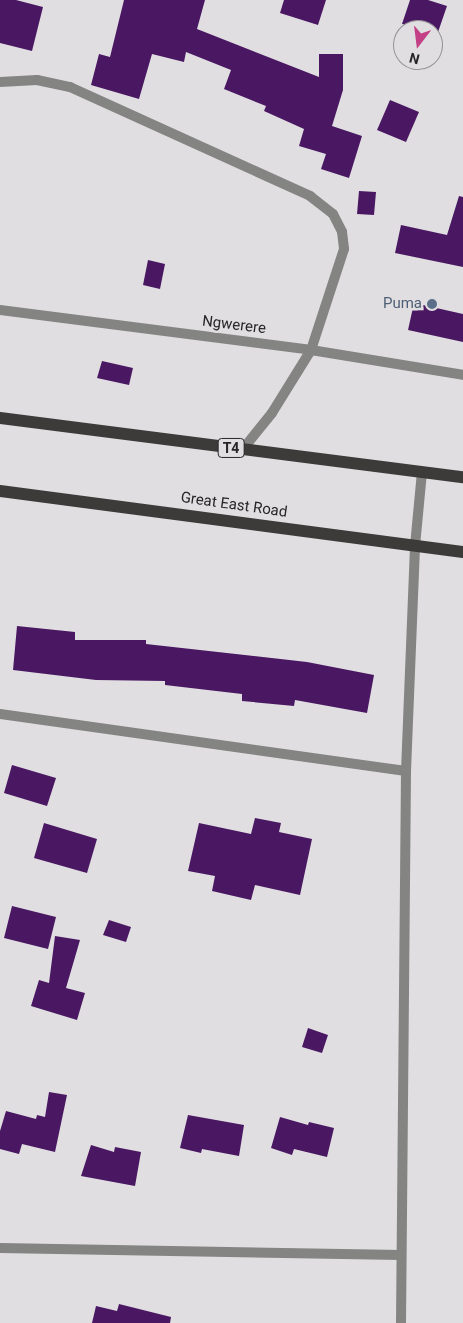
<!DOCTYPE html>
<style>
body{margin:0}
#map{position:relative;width:463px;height:1323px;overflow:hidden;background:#e0dee1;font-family:Roboto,sans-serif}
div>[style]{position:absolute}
.building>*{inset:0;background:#4a1863}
.minor>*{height:10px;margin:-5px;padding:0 5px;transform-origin:5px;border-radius:5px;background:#848482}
.primary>*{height:12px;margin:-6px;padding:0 6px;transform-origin:6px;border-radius:6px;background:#3c3b39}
.dots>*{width:14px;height:14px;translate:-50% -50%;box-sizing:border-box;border:2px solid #e0dee1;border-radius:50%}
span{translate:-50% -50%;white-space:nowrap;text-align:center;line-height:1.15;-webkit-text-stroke:5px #e0dee1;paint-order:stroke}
.shield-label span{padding:1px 4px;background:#e0dee1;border:1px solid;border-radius:4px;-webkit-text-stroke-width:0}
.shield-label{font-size:14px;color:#262627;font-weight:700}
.service-label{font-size:15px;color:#4e5e75}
.right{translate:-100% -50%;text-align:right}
.street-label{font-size:15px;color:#262627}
.north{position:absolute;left:393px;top:20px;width:50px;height:50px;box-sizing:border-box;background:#e0dee1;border:1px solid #969497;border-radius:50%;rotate:195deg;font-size:14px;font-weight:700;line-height:20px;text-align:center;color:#262627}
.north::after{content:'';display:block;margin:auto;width:18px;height:22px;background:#c34086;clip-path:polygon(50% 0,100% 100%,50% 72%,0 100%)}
</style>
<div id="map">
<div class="building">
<div style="clip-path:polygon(0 0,16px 0,43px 7px,32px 51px,0 43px)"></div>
<div style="clip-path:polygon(124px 0,205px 0,197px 29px,319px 77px,319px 54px,343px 54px,343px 90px,332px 126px,362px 136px,349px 178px,321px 169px,326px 154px,299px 146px,304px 129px,264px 111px,266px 106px,224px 89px,231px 70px,186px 52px,184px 62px,152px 54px,139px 99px,91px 85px,99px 54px,110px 57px)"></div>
<div style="clip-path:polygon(284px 0,326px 0,318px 25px,280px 13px)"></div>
<div style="clip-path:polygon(410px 0,428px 0,447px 6px,437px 35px,433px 34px,433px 30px,402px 24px)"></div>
<div style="clip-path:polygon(390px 100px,419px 112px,406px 142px,377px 130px)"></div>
<div style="clip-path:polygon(359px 191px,376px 192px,374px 215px,357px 214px)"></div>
<div style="clip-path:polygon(459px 196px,463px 197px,463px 267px,395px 253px,401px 225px,447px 235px)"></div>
<div style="clip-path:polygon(148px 260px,165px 264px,160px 289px,143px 285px)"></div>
<div style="clip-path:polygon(414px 303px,463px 314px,463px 342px,408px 330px)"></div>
<div style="clip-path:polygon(102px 361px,133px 368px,129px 385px,97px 378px)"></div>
<div style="clip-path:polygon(17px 626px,75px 632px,75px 640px,146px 640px,146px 644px,307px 662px,374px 675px,367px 713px,295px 700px,294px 706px,242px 701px,242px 694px,165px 685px,165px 681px,96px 680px,13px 670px)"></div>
<div style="clip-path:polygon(12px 765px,56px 778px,47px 806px,4px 793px)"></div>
<div style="clip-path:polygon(255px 818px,281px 823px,279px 832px,312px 839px,300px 895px,255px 885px,251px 900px,212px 891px,215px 876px,188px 871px,199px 823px,251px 834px)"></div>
<div style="clip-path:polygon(44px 823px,97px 839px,87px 873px,34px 858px)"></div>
<div style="clip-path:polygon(12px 906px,56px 917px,48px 949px,4px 938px)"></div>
<div style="clip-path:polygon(109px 920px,131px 927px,126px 942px,103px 935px)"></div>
<div style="clip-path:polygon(55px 936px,80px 940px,66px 988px,85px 993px,77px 1020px,31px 1006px,39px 980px,49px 983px)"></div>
<div style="clip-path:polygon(308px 1028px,328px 1035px,322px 1053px,302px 1047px)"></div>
<div style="clip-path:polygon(49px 1092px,67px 1095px,55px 1152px,22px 1144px,19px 1154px,0 1149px,0 1131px,6px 1111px,36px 1119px,37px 1115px,45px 1117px)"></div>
<div style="clip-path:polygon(188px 1115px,244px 1125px,239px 1156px,202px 1149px,201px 1153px,180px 1148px)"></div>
<div style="clip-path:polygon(280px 1117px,308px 1125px,309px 1122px,334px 1128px,327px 1157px,294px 1149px,292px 1155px,271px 1148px)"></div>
<div style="clip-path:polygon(91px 1145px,114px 1152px,115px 1147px,141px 1152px,135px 1186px,81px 1176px)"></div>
<div style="clip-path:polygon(119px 1304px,171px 1317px,170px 1323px,92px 1323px,96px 1306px,117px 1311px)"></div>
</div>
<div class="minor">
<div style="left:0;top:82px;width:37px;rotate:-3deg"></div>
<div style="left:37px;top:80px;width:34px;rotate:12deg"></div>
<div style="left:70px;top:87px;width:264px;rotate:24.4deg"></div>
<div style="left:310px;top:196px;width:29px;rotate:38deg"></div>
<div style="left:333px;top:214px;width:20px;rotate:63deg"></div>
<div style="left:342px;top:232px;width:17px;rotate:83deg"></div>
<div style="left:344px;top:249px;width:106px;rotate:108.1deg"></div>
<div style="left:311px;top:350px;width:74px;rotate:121.8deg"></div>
<div style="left:272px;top:413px;width:46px;rotate:128.9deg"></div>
<div style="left:0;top:310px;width:314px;rotate:7.3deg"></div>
<div style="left:311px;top:350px;width:154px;rotate:9.3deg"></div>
<div style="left:0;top:714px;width:410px;rotate:8deg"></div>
<div style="left:0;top:1248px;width:401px;rotate:1deg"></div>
<div style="left:401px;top:1323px;width:552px;rotate:-89.48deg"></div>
<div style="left:406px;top:771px;width:225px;rotate:-87.7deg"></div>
<div style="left:415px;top:546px;width:74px;rotate:-84.6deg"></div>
</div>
<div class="primary">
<div style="left:0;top:418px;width:467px;rotate:7.3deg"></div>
<div style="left:0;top:491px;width:467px;rotate:7.5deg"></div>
</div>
<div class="dots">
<div style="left:432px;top:304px;background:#5c6f8a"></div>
</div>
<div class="shield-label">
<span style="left:231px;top:448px">T4</span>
</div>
<div class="service-label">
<span class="right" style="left:422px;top:304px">Puma</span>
</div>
<div class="street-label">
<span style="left:234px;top:325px;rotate:7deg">Ngwerere</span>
<span style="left:234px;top:505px;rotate:8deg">Great East Road</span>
</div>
<div class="north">N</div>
</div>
